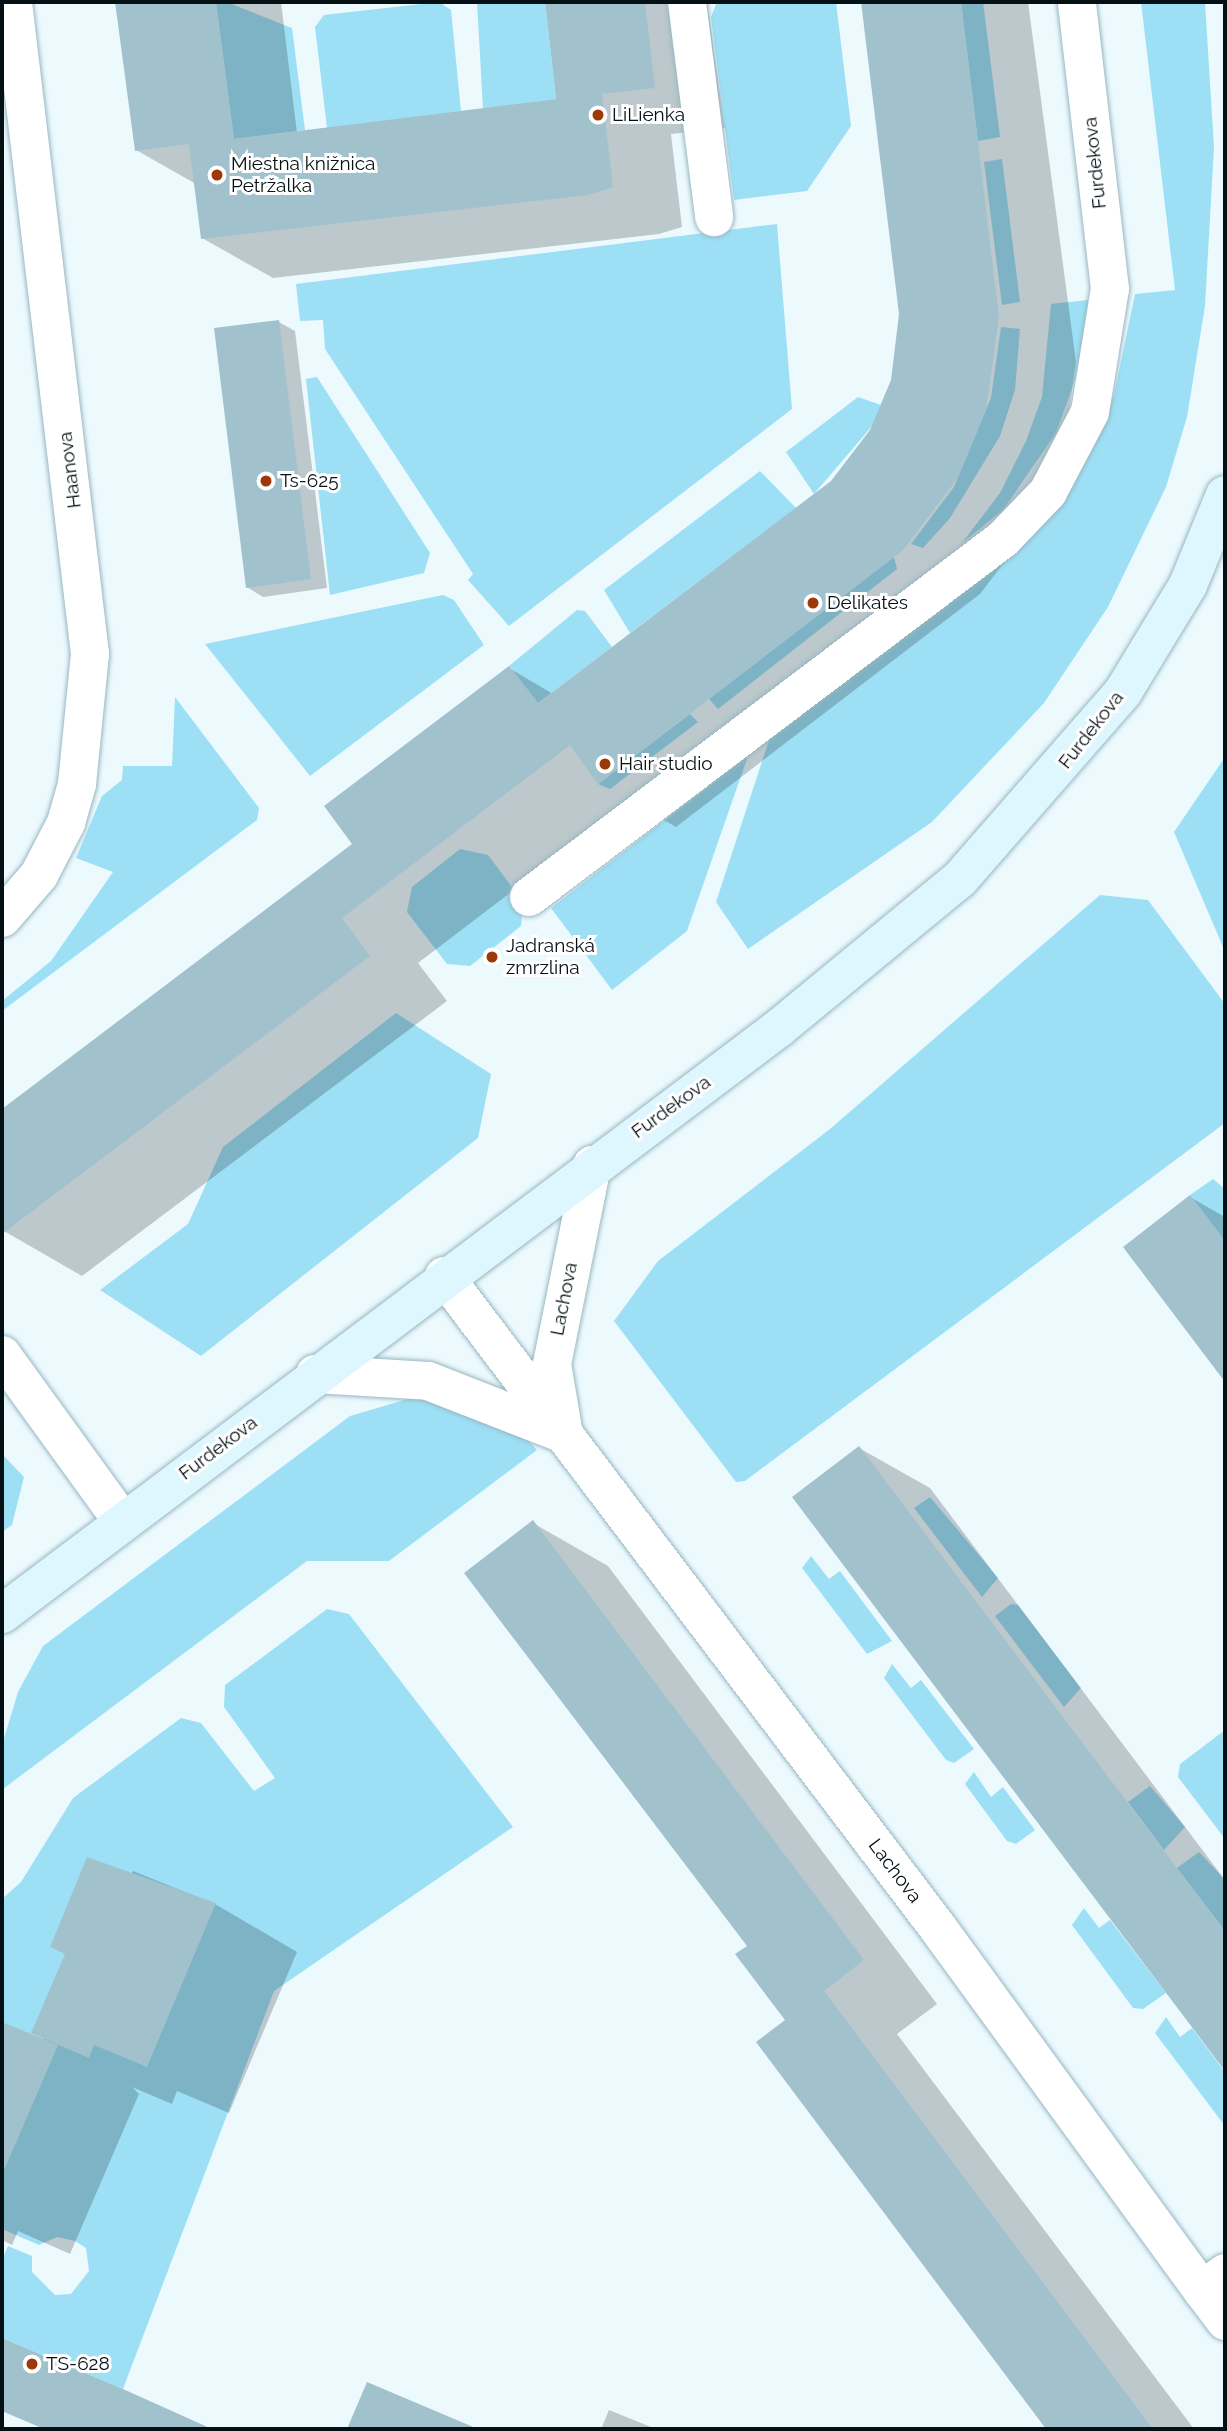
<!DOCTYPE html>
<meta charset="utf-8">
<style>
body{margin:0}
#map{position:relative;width:1227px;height:2431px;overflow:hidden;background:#ecfafe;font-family:Raleway,sans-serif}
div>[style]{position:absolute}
.green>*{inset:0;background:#9de0f6}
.shadow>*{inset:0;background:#0003}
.building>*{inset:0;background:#a1c2cd}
.roads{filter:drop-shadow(0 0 2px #97b7c2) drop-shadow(0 0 2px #97b7c2)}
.street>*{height:38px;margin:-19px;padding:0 19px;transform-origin:19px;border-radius:19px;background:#fff}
.secondary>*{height:38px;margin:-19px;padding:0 19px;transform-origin:19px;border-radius:19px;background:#def6fe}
.dots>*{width:19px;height:19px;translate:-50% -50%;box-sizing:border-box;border:4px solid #fff;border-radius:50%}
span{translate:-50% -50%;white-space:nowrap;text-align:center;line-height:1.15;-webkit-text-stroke:6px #fff;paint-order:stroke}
.poi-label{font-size:19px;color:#051014}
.left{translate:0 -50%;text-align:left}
.street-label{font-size:19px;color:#051014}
.frame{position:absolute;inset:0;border:4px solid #051014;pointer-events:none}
</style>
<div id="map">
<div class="green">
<div style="clip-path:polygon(439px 2px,451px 10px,461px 111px,327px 128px,315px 27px,324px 15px)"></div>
<div style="clip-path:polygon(477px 2px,545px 2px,556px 99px,483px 109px)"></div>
<div style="clip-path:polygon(717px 2px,836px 2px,851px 126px,807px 191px,734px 200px,711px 17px)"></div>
<div style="clip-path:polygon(961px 2px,983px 2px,1000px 137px,978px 141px)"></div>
<div style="clip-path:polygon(1141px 2px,1205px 2px,1214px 147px,1205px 306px,1187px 417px,1166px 487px,1108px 607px,1044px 703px,932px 822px,748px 949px,716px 902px,770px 737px,1096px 442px,1114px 395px,1135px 294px,1175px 290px)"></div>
<div style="clip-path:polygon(229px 3px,292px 28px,305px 130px,234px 139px,216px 4px)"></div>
<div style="clip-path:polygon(1002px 159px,1020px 302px,1002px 305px,984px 162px)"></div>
<div style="clip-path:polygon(777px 224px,792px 409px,509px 626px,468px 580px,473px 574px,325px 349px,323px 320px,300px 321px,296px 284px)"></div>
<div style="clip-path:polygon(1088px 300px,1089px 341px,1056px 433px,1003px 510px,962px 543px,1000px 493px,1026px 441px,1042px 397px,1051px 304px)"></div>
<div style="clip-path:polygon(1001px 327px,1020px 329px,1015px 390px,1000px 436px,950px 518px,923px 548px,911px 544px,954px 487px,991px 398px)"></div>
<div style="clip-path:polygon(317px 377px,430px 553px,424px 573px,330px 595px,306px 379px)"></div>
<div style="clip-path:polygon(858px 397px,881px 405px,873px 425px,814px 494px,786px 452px)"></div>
<div style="clip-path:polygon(760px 471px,796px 508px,630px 633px,604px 590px)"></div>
<div style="clip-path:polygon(894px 557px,897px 569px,718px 709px,709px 699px)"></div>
<div style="clip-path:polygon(443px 595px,454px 600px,484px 645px,310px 776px,205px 644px)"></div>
<div style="clip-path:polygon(577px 610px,585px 611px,612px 647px,538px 703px,509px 666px)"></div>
<div style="clip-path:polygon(175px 697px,259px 808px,257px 820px,2px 1011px,2px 1001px,51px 961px,113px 872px,76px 858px,102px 796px,122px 780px,123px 766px,172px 766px)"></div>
<div style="clip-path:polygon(690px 714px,698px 722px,610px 789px,598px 784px)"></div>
<div style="clip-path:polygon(748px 756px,687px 931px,612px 990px,551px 908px)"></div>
<div style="clip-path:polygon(1225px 757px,1225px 946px,1223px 947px,1174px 832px)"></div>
<div style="clip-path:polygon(460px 849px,488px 855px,523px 902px,521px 926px,470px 966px,447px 964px,407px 912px,412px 887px)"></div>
<div style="clip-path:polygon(1100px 895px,1148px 900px,1225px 1004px,1225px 1123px,745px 1481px,736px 1482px,614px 1321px,658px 1261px,830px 1129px)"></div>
<div style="clip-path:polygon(396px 1013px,491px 1074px,478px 1138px,201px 1356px,100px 1290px,188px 1224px,223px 1147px)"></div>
<div style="clip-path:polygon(1213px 1179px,1225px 1189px,1225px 1241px,1190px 1195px)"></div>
<div style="clip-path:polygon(428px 1393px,508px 1418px,537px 1450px,389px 1561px,307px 1561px,3px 1789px,2px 1745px,18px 1692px,43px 1646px,350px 1416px)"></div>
<div style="clip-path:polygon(4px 1456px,24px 1477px,12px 1525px,2px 1532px)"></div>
<div style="clip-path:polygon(930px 1497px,998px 1578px,982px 1597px,914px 1508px)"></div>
<div style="clip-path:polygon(811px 1556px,829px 1579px,840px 1571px,892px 1641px,867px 1654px,802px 1568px)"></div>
<div style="clip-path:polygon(1011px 1604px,1018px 1605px,1081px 1688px,1064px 1707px,995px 1616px)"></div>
<div style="clip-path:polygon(327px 1609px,349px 1614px,513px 1827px,274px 1991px,123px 2389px,2px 2338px,2px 2260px,8px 2246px,32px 2256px,32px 2272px,55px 2295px,71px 2294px,89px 2271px,86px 2248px,75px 2241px,57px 2237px,39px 2245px,2px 2229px,2px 1899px,21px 1882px,73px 1798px,181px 1718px,201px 1723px,254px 1791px,275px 1778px,224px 1707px,225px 1685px)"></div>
<div style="clip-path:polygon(892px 1664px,911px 1688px,921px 1680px,974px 1749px,954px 1763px,946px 1760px,884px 1678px)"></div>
<div style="clip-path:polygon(1225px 1730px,1225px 1839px,1178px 1777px,1180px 1764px)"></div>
<div style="clip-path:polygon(974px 1772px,991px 1797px,1003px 1787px,1035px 1830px,1016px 1844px,1007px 1841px,965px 1784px)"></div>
<div style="clip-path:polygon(1150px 1786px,1185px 1827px,1164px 1850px,1128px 1802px)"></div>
<div style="clip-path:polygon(1199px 1852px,1225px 1880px,1225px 1931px,1177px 1868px)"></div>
<div style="clip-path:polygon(1084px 1908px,1099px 1928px,1110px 1920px,1166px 1993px,1143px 2009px,1133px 2008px,1072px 1925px)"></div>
<div style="clip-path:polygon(1166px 2017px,1180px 2037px,1192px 2028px,1225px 2072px,1225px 2126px,1155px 2033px)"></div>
</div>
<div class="shadow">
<div style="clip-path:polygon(117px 2px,281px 2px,297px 133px,558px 101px,546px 2px,707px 2px,725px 128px,671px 134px,682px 227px,659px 234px,273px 278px,202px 238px,196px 184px,136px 150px)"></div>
<div style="clip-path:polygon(863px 2px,1028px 2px,1076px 362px,1063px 454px,1035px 522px,980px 594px,676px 827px,631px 801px,418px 963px,447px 1001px,82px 1276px,4px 1231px,2px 1111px,355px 844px,509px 668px,553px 694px,832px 482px,871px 430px,893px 380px,901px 314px)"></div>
<div style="clip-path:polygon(279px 322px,295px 331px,327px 588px,263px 597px,247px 587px)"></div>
<div style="clip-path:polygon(1190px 1197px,1225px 1217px,1225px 1379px,1125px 1247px)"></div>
<div style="clip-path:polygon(859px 1448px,930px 1488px,1225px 1880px,1225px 2069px,794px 1498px)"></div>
<div style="clip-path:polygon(533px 1523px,608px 1566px,937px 2004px,897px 2034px,1194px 2429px,1050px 2429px,758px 2042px,788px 2020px)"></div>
<div style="clip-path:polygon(133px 1871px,215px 1904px,297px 1952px,229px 2113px,177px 2091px,172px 2104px,132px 2087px,139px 2094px,70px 2254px,18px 2231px,12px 2245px,2px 2240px,2px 2024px,43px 2040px)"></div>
<div style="clip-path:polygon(2px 2340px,155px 2406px,171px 2415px,165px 2429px,44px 2429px,2px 2411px)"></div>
<div style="clip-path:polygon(368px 2384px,473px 2429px,349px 2429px)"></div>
<div style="clip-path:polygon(609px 2410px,656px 2429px,601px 2429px)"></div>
</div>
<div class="building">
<div style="clip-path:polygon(115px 2px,216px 2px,234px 139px,556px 99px,545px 2px,645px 2px,655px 88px,602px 94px,613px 187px,588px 195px,201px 239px,189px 144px,135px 151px)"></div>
<div style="clip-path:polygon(861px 2px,961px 2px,999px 317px,986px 410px,958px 478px,903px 550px,598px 784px,570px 745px,342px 918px,370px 956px,2px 1234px,2px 1109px,352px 844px,324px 806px,509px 666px,538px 703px,831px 481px,870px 430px,891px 380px,899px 314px)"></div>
<div style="clip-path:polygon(279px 320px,311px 579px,246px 588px,214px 328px)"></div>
<div style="clip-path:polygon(1190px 1195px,1225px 1241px,1225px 1382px,1123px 1247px)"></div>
<div style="clip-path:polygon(859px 1446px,1225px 1932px,1225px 2071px,792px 1497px)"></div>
<div style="clip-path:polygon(533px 1520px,864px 1960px,824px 1991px,1153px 2429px,1046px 2429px,756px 2042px,785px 2020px,735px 1954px,747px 1946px,464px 1573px)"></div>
<div style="clip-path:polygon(87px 1857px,216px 1903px,147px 2067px,94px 2045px,89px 2058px,31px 2033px,65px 1954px,50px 1947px)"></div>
<div style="clip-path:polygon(2px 2022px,58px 2045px,2px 2175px)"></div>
<div style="clip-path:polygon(2px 2338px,123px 2389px,212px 2429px,45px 2429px,2px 2411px)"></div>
<div style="clip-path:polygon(367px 2382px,478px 2429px,347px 2429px)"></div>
</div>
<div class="roads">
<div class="street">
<div style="left:687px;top:2px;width:217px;rotate:82.8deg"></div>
<div style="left:529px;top:897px;width:594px;rotate:-37.06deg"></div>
<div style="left:1003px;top:539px;width:65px;rotate:-46.2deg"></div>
<div style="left:1048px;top:492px;width:90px;rotate:-62.3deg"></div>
<div style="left:1090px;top:412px;width:125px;rotate:-80.8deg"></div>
<div style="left:1110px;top:289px;width:289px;rotate:-96.6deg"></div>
<div style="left:2px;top:918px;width:57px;rotate:-49.3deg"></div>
<div style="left:39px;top:875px;width:59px;rotate:-62.6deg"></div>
<div style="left:66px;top:823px;width:41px;rotate:-74.2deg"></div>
<div style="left:77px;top:784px;width:131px;rotate:-84.3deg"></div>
<div style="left:90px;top:654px;width:657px;rotate:-96.74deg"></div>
<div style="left:444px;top:1276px;width:818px;rotate:52.85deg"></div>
<div style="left:938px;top:1928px;width:448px;rotate:53.9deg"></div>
<div style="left:1202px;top:2290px;width:29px;rotate:-36deg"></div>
<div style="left:2px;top:1355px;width:205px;rotate:54.1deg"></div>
<div style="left:315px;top:1374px;width:113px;rotate:3.5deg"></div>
<div style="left:428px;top:1381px;width:141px;rotate:21.3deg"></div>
<div style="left:563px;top:1429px;width:66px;rotate:-99.6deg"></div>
<div style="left:552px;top:1364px;width:203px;rotate:-78.6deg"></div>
<div style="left:1202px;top:2290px;width:39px;rotate:53deg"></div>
</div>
<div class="secondary">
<div style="left:2px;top:1614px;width:973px;rotate:-37.02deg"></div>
<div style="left:779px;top:1028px;width:234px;rotate:-39.5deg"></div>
<div style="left:960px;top:879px;width:248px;rotate:-48.9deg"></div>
<div style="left:1123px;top:692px;width:125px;rotate:-58.7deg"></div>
<div style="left:1188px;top:585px;width:97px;rotate:-67.7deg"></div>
</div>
</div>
<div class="dots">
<div style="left:598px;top:115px;background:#9d3907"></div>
<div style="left:217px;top:175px;background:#9d3907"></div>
<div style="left:266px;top:481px;background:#9d3907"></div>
<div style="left:813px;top:603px;background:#9d3907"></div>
<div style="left:605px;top:764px;background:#9d3907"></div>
<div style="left:492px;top:957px;background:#9d3907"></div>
<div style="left:32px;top:2364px;background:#9d3907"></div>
</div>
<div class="poi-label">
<span class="left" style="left:612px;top:115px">LiLienka</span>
<span class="left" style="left:231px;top:175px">Miestna knižnica<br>Petržalka</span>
<span class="left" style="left:280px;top:481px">Ts-625</span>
<span class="left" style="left:827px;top:603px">Delikates</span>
<span class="left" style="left:619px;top:764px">Hair studio</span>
<span class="left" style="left:506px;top:957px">Jadranská<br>zmrzlina</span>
<span class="left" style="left:46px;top:2364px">TS-628</span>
</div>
<div class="street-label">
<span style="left:1095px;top:163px;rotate:-96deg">Furdekova</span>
<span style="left:70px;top:470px;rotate:-97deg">Haanova</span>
<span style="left:1091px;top:730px;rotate:-52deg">Furdekova</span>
<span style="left:671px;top:1107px;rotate:-36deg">Furdekova</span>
<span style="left:564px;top:1299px;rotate:-79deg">Lachova</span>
<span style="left:218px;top:1448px;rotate:-37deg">Furdekova</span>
<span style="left:895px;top:1871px;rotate:53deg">Lachova</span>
</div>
<div class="frame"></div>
</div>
